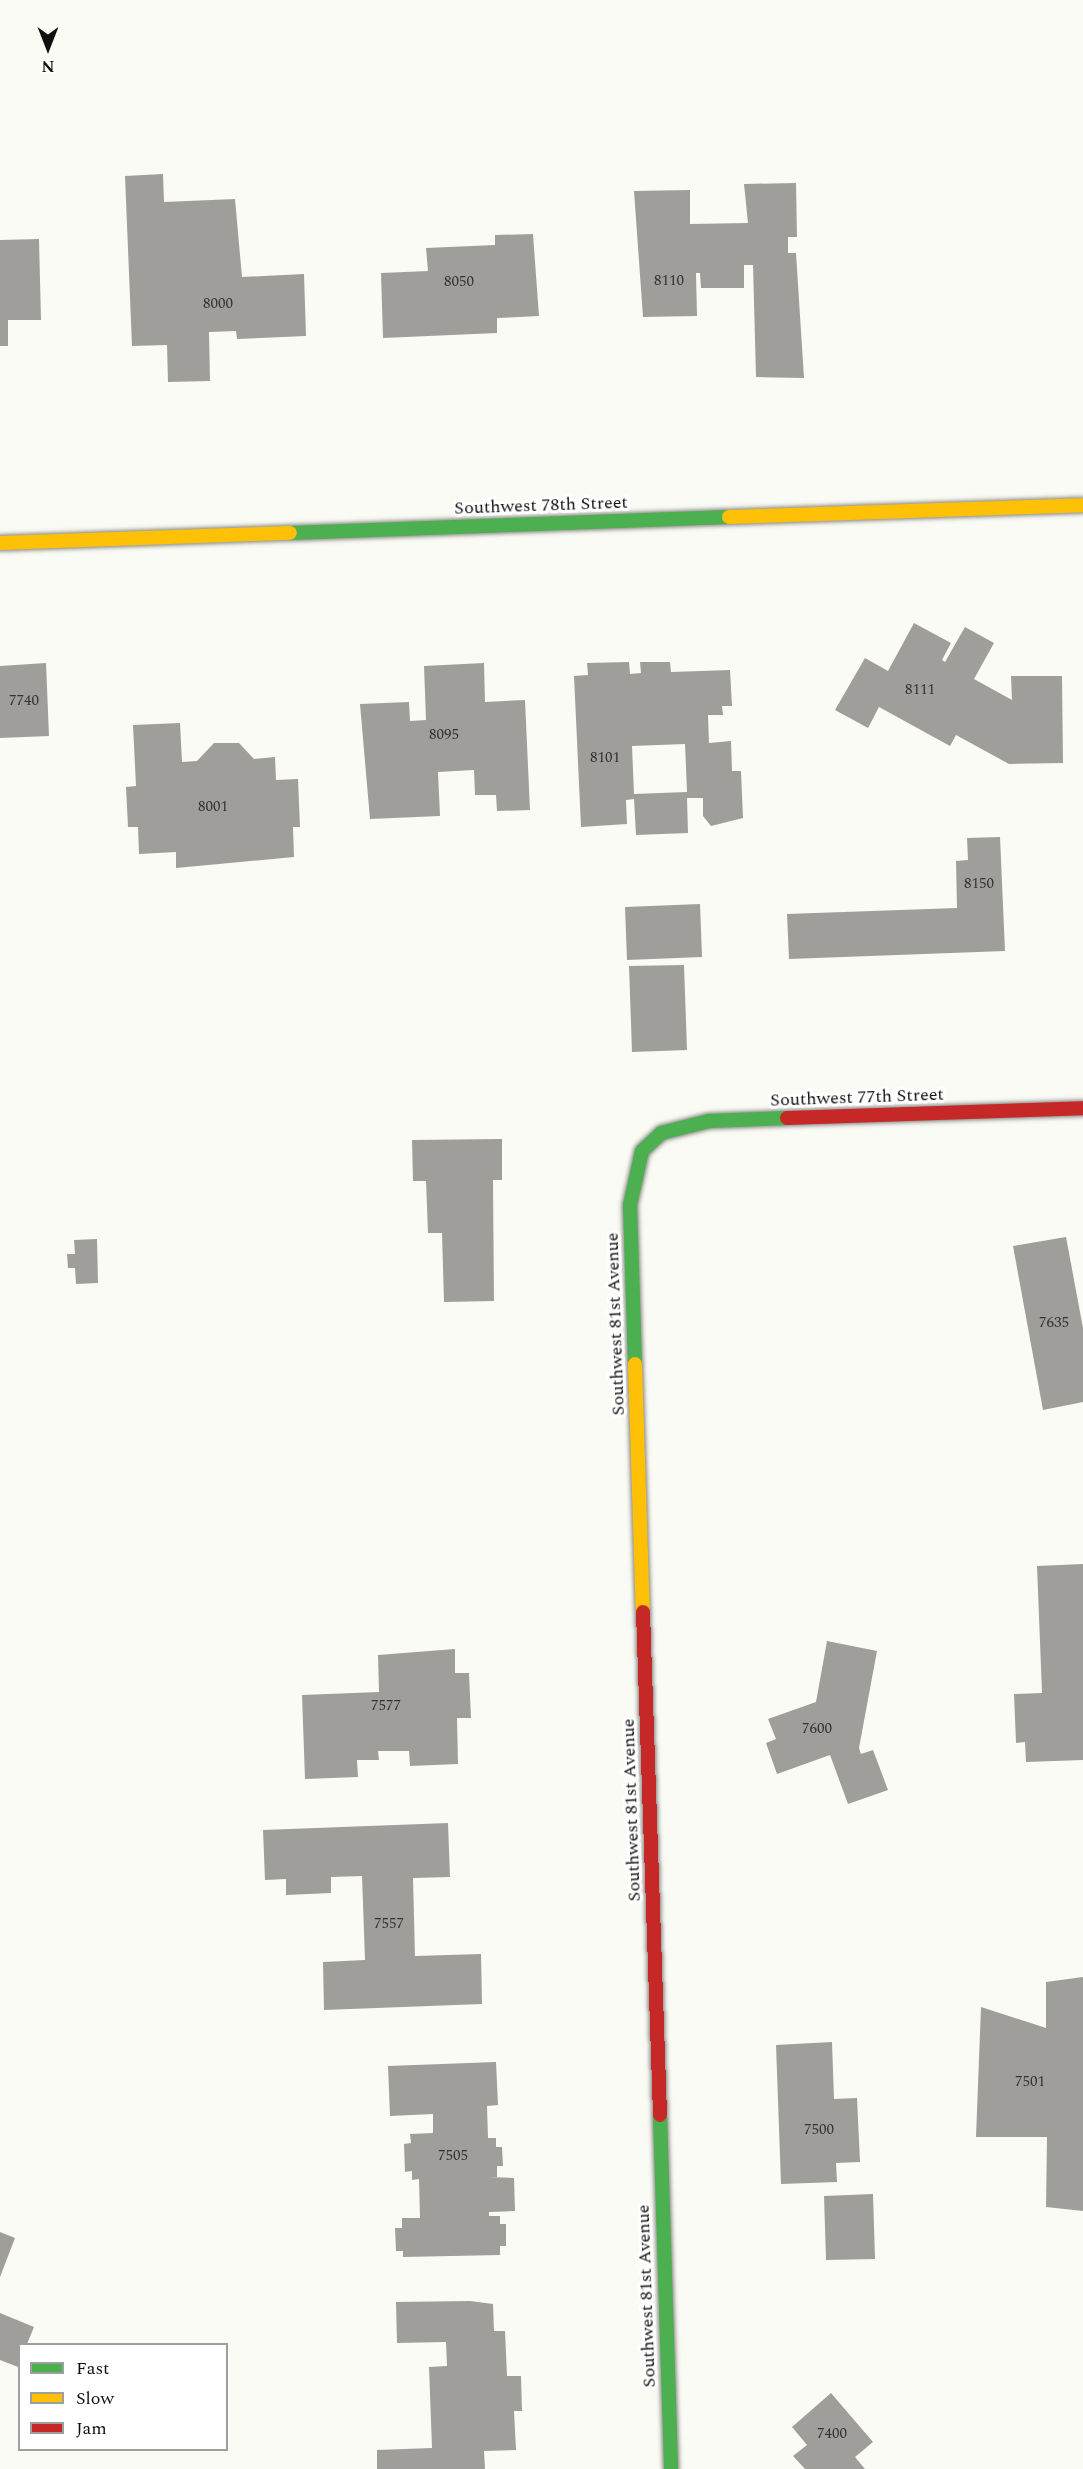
<!DOCTYPE html>
<style>
body{margin:0}
#map{position:relative;width:1083px;height:2469px;overflow:hidden;background:#fbfbf5;font-family:Spectral,serif}
div>[style]{position:absolute}
.building>*{inset:0;background:#9f9e9a}
.roads{filter:drop-shadow(0 0 2px #8c8c89) drop-shadow(0 0 2px #8c8c89)}
.fast>*{height:14px;margin:-7px;padding:0 7px;transform-origin:7px;border-radius:7px;background:#4caf50}
.slow>*{height:14px;margin:-7px;padding:0 7px;transform-origin:7px;border-radius:7px;background:#ffc107}
.jam>*{height:14px;margin:-7px;padding:0 7px;transform-origin:7px;border-radius:7px;background:#c62828}
span{translate:-50% -50%;white-space:nowrap;text-align:center;line-height:1.15;-webkit-text-stroke:6px #fff;paint-order:stroke}
.number-label{font-size:15px;color:#333332}
.number-label span{-webkit-text-stroke-width:0}
.street-label{font-size:18px;color:#0f0f0f}
.legend{position:absolute;left:18px;top:2343px;width:210px;height:108px;box-sizing:border-box;background:#fff;border:2px solid #9f9f9f;margin:0;padding:8px 10px;list-style:none;font-size:18px;color:#0f0f0f}
.legend li{display:flex;align-items:center;gap:12px;height:30px}
.legend b{width:30px;border:2px solid #9f9f9f}
.north{position:absolute;left:18px;top:18px;width:60px;height:60px;-webkit-text-stroke:4px #fff;paint-order:stroke;rotate:180deg;font-size:16px;font-weight:700;line-height:24px;text-align:center;color:#0f0f0f}
.north::after{content:'';display:block;margin:auto;width:21px;height:27px;background:#0f0f0f;clip-path:polygon(50% 0,100% 100%,50% 72%,0 100%)}
</style>
<div id="map">
<div class="building">
<div style="clip-path:polygon(163px 174px,164px 202px,235px 199px,242px 277px,304px 274px,306px 336px,237px 339px,236px 331px,209px 332px,210px 381px,168px 382px,167px 345px,132px 346px,125px 176px)"></div>
<div style="clip-path:polygon(796px 183px,797px 237px,788px 237px,788px 253px,796px 253px,804px 378px,756px 377px,753px 265px,744px 265px,744px 288px,701px 288px,700px 273px,696px 273px,697px 316px,643px 317px,634px 191px,690px 190px,690px 224px,748px 223px,744px 184px)"></div>
<div style="clip-path:polygon(533px 234px,539px 316px,497px 318px,497px 333px,383px 338px,381px 273px,428px 271px,426px 248px,495px 245px,495px 235px)"></div>
<div style="clip-path:polygon(39px 239px,41px 320px,8px 320px,8px 346px,0 346px,0 240px)"></div>
<div style="clip-path:polygon(914px 623px,951px 643px,942px 660px,945px 662px,965px 627px,994px 643px,974px 679px,1012px 700px,1011px 676px,1062px 676px,1063px 763px,1009px 764px,956px 735px,950px 746px,879px 707px,868px 728px,835px 710px,865px 658px,888px 671px)"></div>
<div style="clip-path:polygon(evenodd,629px 662px,630px 674px,641px 673px,640px 662px,670px 662px,671px 672px,730px 670px,732px 706px,722px 706px,723px 715px,708px 715px,709px 743px,731px 741px,732px 771px,741px 771px,743px 818px,711px 826px,703px 816px,703px 798px,687px 798px,688px 833px,636px 835px,634px 799px,626px 800px,627px 824px,581px 827px,574px 676px,588px 675px,587px 663px,629px 662px,685px 744px,687px 792px,634px 794px,632px 746px,685px 744px)"></div>
<div style="clip-path:polygon(46px 663px,49px 736px,0 738px,0 666px)"></div>
<div style="clip-path:polygon(484px 663px,485px 702px,525px 700px,530px 810px,497px 811px,496px 795px,475px 795px,474px 770px,438px 772px,440px 816px,370px 819px,360px 704px,409px 702px,410px 721px,426px 720px,424px 666px)"></div>
<div style="clip-path:polygon(180px 723px,182px 762px,197px 761px,214px 743px,239px 743px,254px 759px,275px 757px,276px 780px,298px 779px,300px 827px,293px 827px,294px 857px,176px 868px,176px 852px,139px 854px,138px 827px,128px 827px,126px 787px,136px 786px,133px 725px)"></div>
<div style="clip-path:polygon(1000px 837px,1005px 951px,789px 959px,787px 914px,957px 908px,956px 861px,968px 860px,967px 838px)"></div>
<div style="clip-path:polygon(700px 904px,702px 957px,627px 960px,625px 907px)"></div>
<div style="clip-path:polygon(684px 965px,687px 1050px,632px 1052px,629px 966px)"></div>
<div style="clip-path:polygon(502px 1139px,502px 1180px,493px 1180px,494px 1301px,444px 1302px,442px 1233px,428px 1233px,426px 1181px,413px 1181px,412px 1140px)"></div>
<div style="clip-path:polygon(1066px 1237px,1083px 1328px,1083px 1402px,1043px 1410px,1013px 1246px)"></div>
<div style="clip-path:polygon(97px 1239px,98px 1283px,76px 1284px,75px 1268px,68px 1268px,67px 1254px,75px 1254px,74px 1240px)"></div>
<div style="clip-path:polygon(1083px 1564px,1083px 1760px,1026px 1762px,1025px 1742px,1016px 1743px,1014px 1694px,1042px 1693px,1037px 1566px)"></div>
<div style="clip-path:polygon(827px 1641px,877px 1651px,859px 1748px,861px 1754px,873px 1750px,888px 1790px,848px 1804px,830px 1755px,777px 1774px,766px 1743px,776px 1739px,768px 1719px,816px 1702px)"></div>
<div style="clip-path:polygon(455px 1649px,455px 1673px,469px 1673px,471px 1718px,457px 1718px,458px 1764px,410px 1766px,409px 1751px,378px 1751px,379px 1760px,357px 1760px,358px 1777px,305px 1779px,302px 1695px,379px 1692px,378px 1655px)"></div>
<div style="clip-path:polygon(448px 1823px,450px 1877px,413px 1878px,415px 1956px,481px 1954px,482px 2004px,324px 2010px,323px 1962px,365px 1960px,362px 1876px,331px 1877px,331px 1893px,286px 1895px,286px 1879px,265px 1880px,263px 1830px)"></div>
<div style="clip-path:polygon(1083px 1977px,1083px 2211px,1046px 2207px,1047px 2137px,976px 2137px,981px 2007px,1046px 2028px,1046px 1982px)"></div>
<div style="clip-path:polygon(832px 2042px,834px 2099px,857px 2098px,860px 2162px,836px 2163px,837px 2182px,781px 2184px,776px 2045px)"></div>
<div style="clip-path:polygon(496px 2062px,498px 2105px,487px 2106px,488px 2138px,496px 2138px,496px 2147px,502px 2147px,503px 2166px,497px 2166px,497px 2177px,488px 2177px,514px 2178px,515px 2211px,489px 2212px,489px 2216px,500px 2216px,500px 2224px,506px 2224px,506px 2246px,500px 2246px,500px 2255px,403px 2257px,403px 2251px,396px 2251px,395px 2228px,402px 2228px,402px 2218px,420px 2218px,419px 2179px,412px 2180px,412px 2171px,405px 2172px,404px 2144px,411px 2143px,410px 2134px,433px 2133px,433px 2114px,390px 2116px,388px 2066px)"></div>
<div style="clip-path:polygon(873px 2194px,875px 2259px,826px 2260px,824px 2196px)"></div>
<div style="clip-path:polygon(0 2232px,15px 2238px,0 2277px)"></div>
<div style="clip-path:polygon(470px 2301px,493px 2304px,494px 2331px,505px 2331px,507px 2376px,521px 2376px,522px 2411px,514px 2411px,516px 2450px,484px 2451px,485px 2469px,377px 2469px,377px 2450px,432px 2448px,429px 2367px,447px 2366px,446px 2342px,397px 2343px,396px 2302px)"></div>
<div style="clip-path:polygon(0 2313px,34px 2327px,27px 2344px,20px 2344px,18px 2367px,0 2360px)"></div>
<div style="clip-path:polygon(831px 2393px,873px 2442px,855px 2457px,865px 2469px,805px 2469px,793px 2456px,807px 2445px,792px 2427px)"></div>
</div>
<div class="roads">
<div class="fast">
<div style="left:290px;top:533px;width:439px;rotate:-2.1deg"></div>
<div style="left:635px;top:1364px;width:159px;rotate:-91.8deg"></div>
<div style="left:630px;top:1205px;width:55px;rotate:-77.5deg"></div>
<div style="left:642px;top:1151px;width:26px;rotate:-43deg"></div>
<div style="left:661px;top:1133px;width:49px;rotate:-14deg"></div>
<div style="left:709px;top:1121px;width:78px;rotate:-2.2deg"></div>
<div style="left:660px;top:2115px;width:354px;rotate:88.2deg"></div>
</div>
<div class="slow">
<div style="left:729px;top:517px;width:354px;rotate:-1.9deg"></div>
<div style="left:0;top:543px;width:290px;rotate:-2deg"></div>
<div style="left:635px;top:1364px;width:248px;rotate:88.2deg"></div>
</div>
<div class="jam">
<div style="left:787px;top:1118px;width:296px;rotate:-1.9deg"></div>
<div style="left:643px;top:1612px;width:503px;rotate:88.06deg"></div>
</div>
</div>
<div class="number-label">
<span style="left:669px;top:281px">8110</span>
<span style="left:459px;top:282px">8050</span>
<span style="left:218px;top:304px">8000</span>
<span style="left:920px;top:690px">8111</span>
<span style="left:24px;top:701px">7740</span>
<span style="left:444px;top:735px">8095</span>
<span style="left:605px;top:758px">8101</span>
<span style="left:213px;top:807px">8001</span>
<span style="left:979px;top:884px">8150</span>
<span style="left:1054px;top:1323px">7635</span>
<span style="left:386px;top:1706px">7577</span>
<span style="left:817px;top:1729px">7600</span>
<span style="left:389px;top:1924px">7557</span>
<span style="left:1030px;top:2082px">7501</span>
<span style="left:819px;top:2130px">7500</span>
<span style="left:453px;top:2156px">7505</span>
<span style="left:832px;top:2434px">7400</span>
</div>
<div class="street-label">
<span style="left:541px;top:506px;rotate:-2deg">Southwest 78th Street</span>
<span style="left:857px;top:1098px;rotate:-2deg">Southwest 77th Street</span>
<span style="left:616px;top:1324px;rotate:-92deg">Southwest 81st Avenue</span>
<span style="left:632px;top:1810px;rotate:-92deg">Southwest 81st Avenue</span>
<span style="left:647px;top:2296px;rotate:-92deg">Southwest 81st Avenue</span>
</div>
<ul class="legend">
<li><b style="height:8px;background:#4caf50"></b>Fast</li>
<li><b style="height:8px;background:#ffc107"></b>Slow</li>
<li><b style="height:8px;background:#c62828"></b>Jam</li>
</ul>
<div class="north">N</div>
</div>
